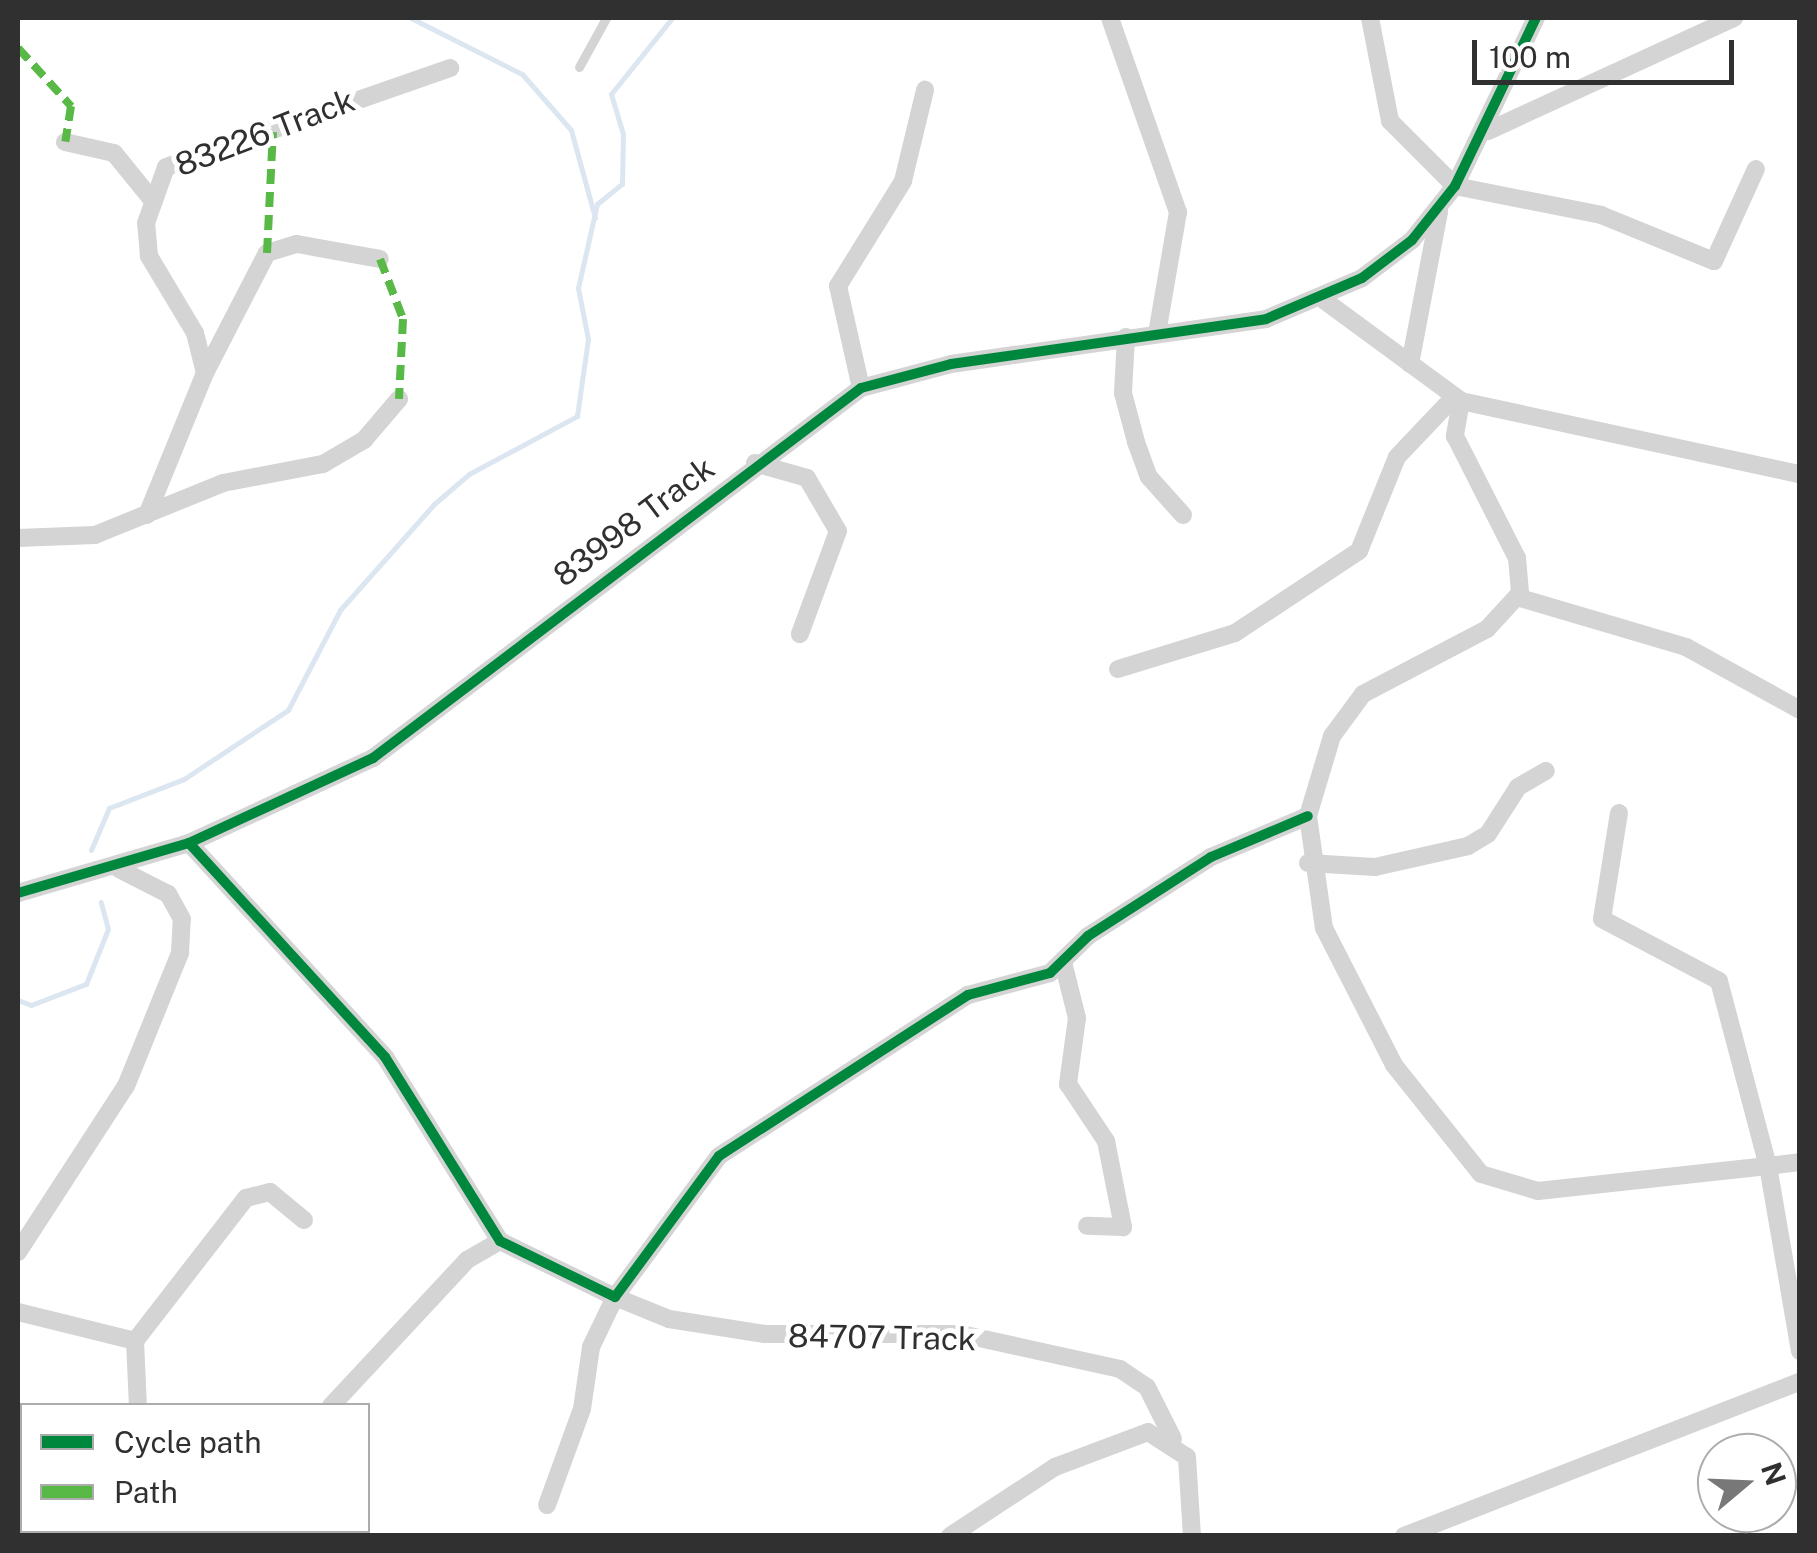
<!DOCTYPE html>
<style>
body{margin:0}
#map{position:relative;width:1817px;height:1553px;overflow:hidden;background:#fff;font-family:"Public Sans",sans-serif}
div>[style]{position:absolute}
.stream>*{height:5px;margin:-2.5px;padding:0 2.5px;transform-origin:2.5px;border-radius:2.5px;background:#dbe6f1}
.service>*{height:9px;margin:-4.5px;padding:0 4.5px;transform-origin:4.5px;border-radius:4.5px;background:#d4d4d4}
.minor>*{height:18px;margin:-9px;padding:0 9px;transform-origin:9px;border-radius:9px;background:#d4d4d4}
.quiet>*{height:8px;margin-top:-4px;transform-origin:0;background:repeating-linear-gradient(90deg,#58b947 0 15px,transparent 0 23px)}
.cycleway>*{height:10px;margin:-5px;padding:0 5px;transform-origin:5px;border-radius:5px;background:#00873e}
span{translate:-50% -50%;white-space:nowrap;text-align:center;line-height:1.15;-webkit-text-stroke:10px #fff;paint-order:stroke}
.street-label{font-size:32px;color:#303030}
.frame{position:absolute;inset:0;border:20px solid #303030;pointer-events:none}
.legend{position:absolute;left:20px;top:1403px;width:350px;height:130px;box-sizing:border-box;background:#fff;border:2px solid #acacac;margin:0;padding:12px 18px;list-style:none;font-size:30px;color:#303030}
.legend li{display:flex;align-items:center;gap:20px;height:50px}
.legend b{width:50px;border:2px solid #acacac}
.north{position:absolute;left:1697px;top:1433px;width:100px;height:100px;box-sizing:border-box;background:#fff;border:2px solid #acacac;border-radius:50%;rotate:71deg;font-size:28px;font-weight:700;line-height:40px;text-align:center;color:#303030}
.north::after{content:'';display:block;margin:auto;width:35px;height:45px;background:#787878;clip-path:polygon(50% 0,100% 100%,50% 72%,0 100%)}
.scale{position:absolute;left:1472px;top:40px;width:262px;height:45px;box-sizing:border-box;border:5px solid #303030;border-top:0;padding-left:12px;font-size:30px;line-height:35px;white-space:nowrap;color:#303030;-webkit-text-stroke:8px #fff;paint-order:stroke}
</style>
<div id="map">
<div class="stream">
<div style="left:411px;top:18px;width:124px;rotate:26.8deg"></div>
<div style="left:522px;top:74px;width:74px;rotate:48.8deg"></div>
<div style="left:571px;top:130px;width:91px;rotate:74.7deg"></div>
<div style="left:91px;top:850px;width:46px;rotate:-66.8deg"></div>
<div style="left:109px;top:808px;width:80px;rotate:-21.1deg"></div>
<div style="left:184px;top:779px;width:125px;rotate:-33.6deg"></div>
<div style="left:288px;top:710px;width:113px;rotate:-62.5deg"></div>
<div style="left:340px;top:610px;width:142px;rotate:-48.4deg"></div>
<div style="left:434px;top:504px;width:46px;rotate:-40.6deg"></div>
<div style="left:469px;top:474px;width:123px;rotate:-28.2deg"></div>
<div style="left:577px;top:416px;width:78px;rotate:-81.9deg"></div>
<div style="left:588px;top:339px;width:52px;rotate:-101.1deg"></div>
<div style="left:578px;top:288px;width:86px;rotate:-77.3deg"></div>
<div style="left:597px;top:204px;width:32px;rotate:-39deg"></div>
<div style="left:622px;top:184px;width:50px;rotate:-88.9deg"></div>
<div style="left:623px;top:134px;width:42px;rotate:-106.7deg"></div>
<div style="left:611px;top:94px;width:97px;rotate:-51.2deg"></div>
<div style="left:18px;top:1000px;width:14px;rotate:21deg"></div>
<div style="left:31px;top:1005px;width:59px;rotate:-20.9deg"></div>
<div style="left:86px;top:984px;width:59px;rotate:-68.2deg"></div>
<div style="left:108px;top:929px;width:28px;rotate:-105deg"></div>
</div>
<div class="service">
<div style="left:579px;top:67px;width:56px;rotate:-61.1deg"></div>
</div>
<div class="minor">
<div style="left:1110px;top:18px;width:206px;rotate:70.7deg"></div>
<div style="left:1178px;top:212px;width:123px;rotate:99.8deg"></div>
<div style="left:1370px;top:18px;width:105px;rotate:79deg"></div>
<div style="left:1390px;top:121px;width:92px;rotate:45deg"></div>
<div style="left:1455px;top:186px;width:149px;rotate:11.2deg"></div>
<div style="left:1601px;top:215px;width:122px;rotate:22.2deg"></div>
<div style="left:1714px;top:261px;width:101px;rotate:-65.5deg"></div>
<div style="left:1488px;top:131px;width:271px;rotate:-24.7deg"></div>
<div style="left:65px;top:142px;width:50px;rotate:12.7deg"></div>
<div style="left:114px;top:153px;width:62px;rotate:50.9deg"></div>
<div style="left:1321px;top:298px;width:174px;rotate:36.3deg"></div>
<div style="left:1461px;top:401px;width:347px;rotate:12.2deg"></div>
<div style="left:1126px;top:337px;width:56px;rotate:93.1deg"></div>
<div style="left:1123px;top:393px;width:51px;rotate:75.1deg"></div>
<div style="left:1136px;top:442px;width:37px;rotate:70deg"></div>
<div style="left:1149px;top:477px;width:51px;rotate:48.2deg"></div>
<div style="left:1410px;top:364px;width:155px;rotate:-79.2deg"></div>
<div style="left:205px;top:373px;width:135px;rotate:-62.7deg"></div>
<div style="left:267px;top:253px;width:31px;rotate:-17deg"></div>
<div style="left:297px;top:244px;width:84px;rotate:10.2deg"></div>
<div style="left:861px;top:388px;width:105px;rotate:-102.7deg"></div>
<div style="left:838px;top:286px;width:123px;rotate:-58.2deg"></div>
<div style="left:903px;top:181px;width:94px;rotate:-76.4deg"></div>
<div style="left:1461px;top:401px;width:36px;rotate:100deg"></div>
<div style="left:1455px;top:436px;width:137px;rotate:63.1deg"></div>
<div style="left:1517px;top:558px;width:35px;rotate:85deg"></div>
<div style="left:1520px;top:593px;width:49px;rotate:132.5deg"></div>
<div style="left:1487px;top:629px;width:140px;rotate:152.3deg"></div>
<div style="left:1363px;top:694px;width:52px;rotate:126.4deg"></div>
<div style="left:1332px;top:736px;width:84px;rotate:106.7deg"></div>
<div style="left:1308px;top:816px;width:113px;rotate:81.9deg"></div>
<div style="left:1324px;top:928px;width:154px;rotate:62.9deg"></div>
<div style="left:1394px;top:1065px;width:139px;rotate:51.4deg"></div>
<div style="left:1481px;top:1174px;width:59px;rotate:16.6deg"></div>
<div style="left:1538px;top:1191px;width:231px;rotate:-6.2deg"></div>
<div style="left:1768px;top:1166px;width:188px;rotate:80.2deg"></div>
<div style="left:755px;top:463px;width:54px;rotate:16.1deg"></div>
<div style="left:807px;top:478px;width:61px;rotate:59.7deg"></div>
<div style="left:838px;top:531px;width:110px;rotate:110.3deg"></div>
<div style="left:147px;top:515px;width:153px;rotate:-67.8deg"></div>
<div style="left:205px;top:373px;width:41px;rotate:-104deg"></div>
<div style="left:195px;top:333px;width:90px;rotate:-120.9deg"></div>
<div style="left:149px;top:256px;width:33px;rotate:-95deg"></div>
<div style="left:146px;top:223px;width:59px;rotate:-70.3deg"></div>
<div style="left:166px;top:167px;width:301px;rotate:-19.2deg"></div>
<div style="left:18px;top:538px;width:77px;rotate:-2.2deg"></div>
<div style="left:95px;top:535px;width:138px;rotate:-22.1deg"></div>
<div style="left:223px;top:483px;width:102px;rotate:-10.8deg"></div>
<div style="left:323px;top:464px;width:48px;rotate:-30.3deg"></div>
<div style="left:364px;top:440px;width:54px;rotate:-49.5deg"></div>
<div style="left:1517px;top:597px;width:176px;rotate:16.5deg"></div>
<div style="left:1686px;top:647px;width:130px;rotate:28.9deg"></div>
<div style="left:1118px;top:669px;width:122px;rotate:-17.1deg"></div>
<div style="left:1235px;top:633px;width:149px;rotate:-33.5deg"></div>
<div style="left:1359px;top:551px;width:101px;rotate:-68deg"></div>
<div style="left:1397px;top:457px;width:81px;rotate:-46.5deg"></div>
<div style="left:1619px;top:813px;width:107px;rotate:99.1deg"></div>
<div style="left:1602px;top:919px;width:132px;rotate:27.9deg"></div>
<div style="left:1719px;top:981px;width:191px;rotate:75.2deg"></div>
<div style="left:1768px;top:1166px;width:32px;rotate:-7deg"></div>
<div style="left:189px;top:843px;width:290px;rotate:47.5deg"></div>
<div style="left:385px;top:1057px;width:217px;rotate:58deg"></div>
<div style="left:500px;top:1241px;width:128px;rotate:26deg"></div>
<div style="left:615px;top:1297px;width:175px;rotate:-53.6deg"></div>
<div style="left:719px;top:1156px;width:297px;rotate:-32.9deg"></div>
<div style="left:968px;top:995px;width:85px;rotate:-15deg"></div>
<div style="left:1050px;top:973px;width:53px;rotate:-44.2deg"></div>
<div style="left:1088px;top:936px;width:146px;rotate:-32.7deg"></div>
<div style="left:1211px;top:857px;width:105px;rotate:-22.9deg"></div>
<div style="left:1308px;top:863px;width:67px;rotate:3.4deg"></div>
<div style="left:1375px;top:867px;width:95px;rotate:-12.7deg"></div>
<div style="left:1468px;top:846px;width:23px;rotate:-31deg"></div>
<div style="left:1488px;top:834px;width:56px;rotate:-57.4deg"></div>
<div style="left:1518px;top:787px;width:32px;rotate:-30deg"></div>
<div style="left:18px;top:893px;width:178px;rotate:-16.3deg"></div>
<div style="left:189px;top:843px;width:203px;rotate:-24.8deg"></div>
<div style="left:373px;top:758px;width:612px;rotate:-37.17deg"></div>
<div style="left:861px;top:388px;width:93px;rotate:-14.9deg"></div>
<div style="left:951px;top:364px;width:318px;rotate:-8.1deg"></div>
<div style="left:1266px;top:319px;width:104px;rotate:-23.1deg"></div>
<div style="left:1362px;top:278px;width:63px;rotate:-37.2deg"></div>
<div style="left:1412px;top:240px;width:69px;rotate:-51.5deg"></div>
<div style="left:1455px;top:186px;width:187px;rotate:-64.3deg"></div>
<div style="left:1063px;top:962px;width:58px;rotate:76deg"></div>
<div style="left:1077px;top:1018px;width:67px;rotate:97.8deg"></div>
<div style="left:1068px;top:1084px;width:69px;rotate:56.3deg"></div>
<div style="left:1106px;top:1141px;width:88px;rotate:78.8deg"></div>
<div style="left:1123px;top:1227px;width:36px;rotate:-178deg"></div>
<div style="left:18px;top:1252px;width:198px;rotate:-57deg"></div>
<div style="left:126px;top:1086px;width:144px;rotate:-67.9deg"></div>
<div style="left:180px;top:953px;width:34px;rotate:-87deg"></div>
<div style="left:182px;top:919px;width:29px;rotate:-119deg"></div>
<div style="left:168px;top:894px;width:55px;rotate:-153deg"></div>
<div style="left:18px;top:1312px;width:121px;rotate:13.9deg"></div>
<div style="left:135px;top:1341px;width:181px;rotate:-52.2deg"></div>
<div style="left:246px;top:1198px;width:25px;rotate:-14deg"></div>
<div style="left:270px;top:1192px;width:44px;rotate:39.5deg"></div>
<div style="left:135px;top:1341px;width:65px;rotate:87.4deg"></div>
<div style="left:331px;top:1406px;width:200px;rotate:-47deg"></div>
<div style="left:467px;top:1260px;width:38px;rotate:-30deg"></div>
<div style="left:547px;top:1505px;width:102px;rotate:-70deg"></div>
<div style="left:582px;top:1409px;width:63px;rotate:-81.7deg"></div>
<div style="left:591px;top:1347px;width:55px;rotate:-64.4deg"></div>
<div style="left:615px;top:1297px;width:58px;rotate:22.2deg"></div>
<div style="left:669px;top:1319px;width:97px;rotate:8.9deg"></div>
<div style="left:765px;top:1334px;width:196px"></div>
<div style="left:961px;top:1334px;width:163px;rotate:12.4deg"></div>
<div style="left:1120px;top:1369px;width:32px;rotate:34deg"></div>
<div style="left:1147px;top:1387px;width:58px;rotate:63.4deg"></div>
<div style="left:950px;top:1536px;width:126px;rotate:-33.3deg"></div>
<div style="left:1055px;top:1467px;width:99px;rotate:-20.6deg"></div>
<div style="left:1148px;top:1432px;width:46px;rotate:32.7deg"></div>
<div style="left:1187px;top:1457px;width:79px;rotate:86.4deg"></div>
<div style="left:1404px;top:1536px;width:425px;rotate:-21.3deg"></div>
</div>
<div class="quiet">
<div style="left:18px;top:48px;width:79px;rotate:47.6deg"></div>
<div style="left:71px;top:106px;width:36px;rotate:99deg"></div>
<div style="left:267px;top:253px;width:121px;rotate:-87.2deg"></div>
<div style="left:380px;top:259px;width:64px;rotate:69deg"></div>
<div style="left:403px;top:319px;width:80px;rotate:92.9deg"></div>
</div>
<div class="cycleway">
<div style="left:189px;top:843px;width:290px;rotate:47.5deg"></div>
<div style="left:385px;top:1057px;width:217px;rotate:58deg"></div>
<div style="left:500px;top:1241px;width:128px;rotate:26deg"></div>
<div style="left:615px;top:1297px;width:175px;rotate:-53.6deg"></div>
<div style="left:719px;top:1156px;width:297px;rotate:-32.9deg"></div>
<div style="left:968px;top:995px;width:85px;rotate:-15deg"></div>
<div style="left:1050px;top:973px;width:53px;rotate:-44.2deg"></div>
<div style="left:1088px;top:936px;width:146px;rotate:-32.7deg"></div>
<div style="left:1211px;top:857px;width:105px;rotate:-22.9deg"></div>
<div style="left:18px;top:893px;width:178px;rotate:-16.3deg"></div>
<div style="left:189px;top:843px;width:203px;rotate:-24.8deg"></div>
<div style="left:373px;top:758px;width:612px;rotate:-37.17deg"></div>
<div style="left:861px;top:388px;width:93px;rotate:-14.9deg"></div>
<div style="left:951px;top:364px;width:318px;rotate:-8.1deg"></div>
<div style="left:1266px;top:319px;width:104px;rotate:-23.1deg"></div>
<div style="left:1362px;top:278px;width:63px;rotate:-37.2deg"></div>
<div style="left:1412px;top:240px;width:69px;rotate:-51.5deg"></div>
<div style="left:1455px;top:186px;width:187px;rotate:-64.3deg"></div>
</div>
<div class="street-label">
<span style="left:265px;top:133px;rotate:-21deg">83226 Track</span>
<span style="left:634px;top:522px;rotate:-37deg">83998 Track</span>
<span style="left:882px;top:1338px;rotate:1deg">84707 Track</span>
</div>
<div class="frame"></div>
<ul class="legend">
<li><b style="height:12px;background:#00873e"></b>Cycle path</li>
<li><b style="height:12px;background:#58b947"></b>Path</li>
</ul>
<div class="north">N</div>
<div class="scale">100 m</div>
</div>
